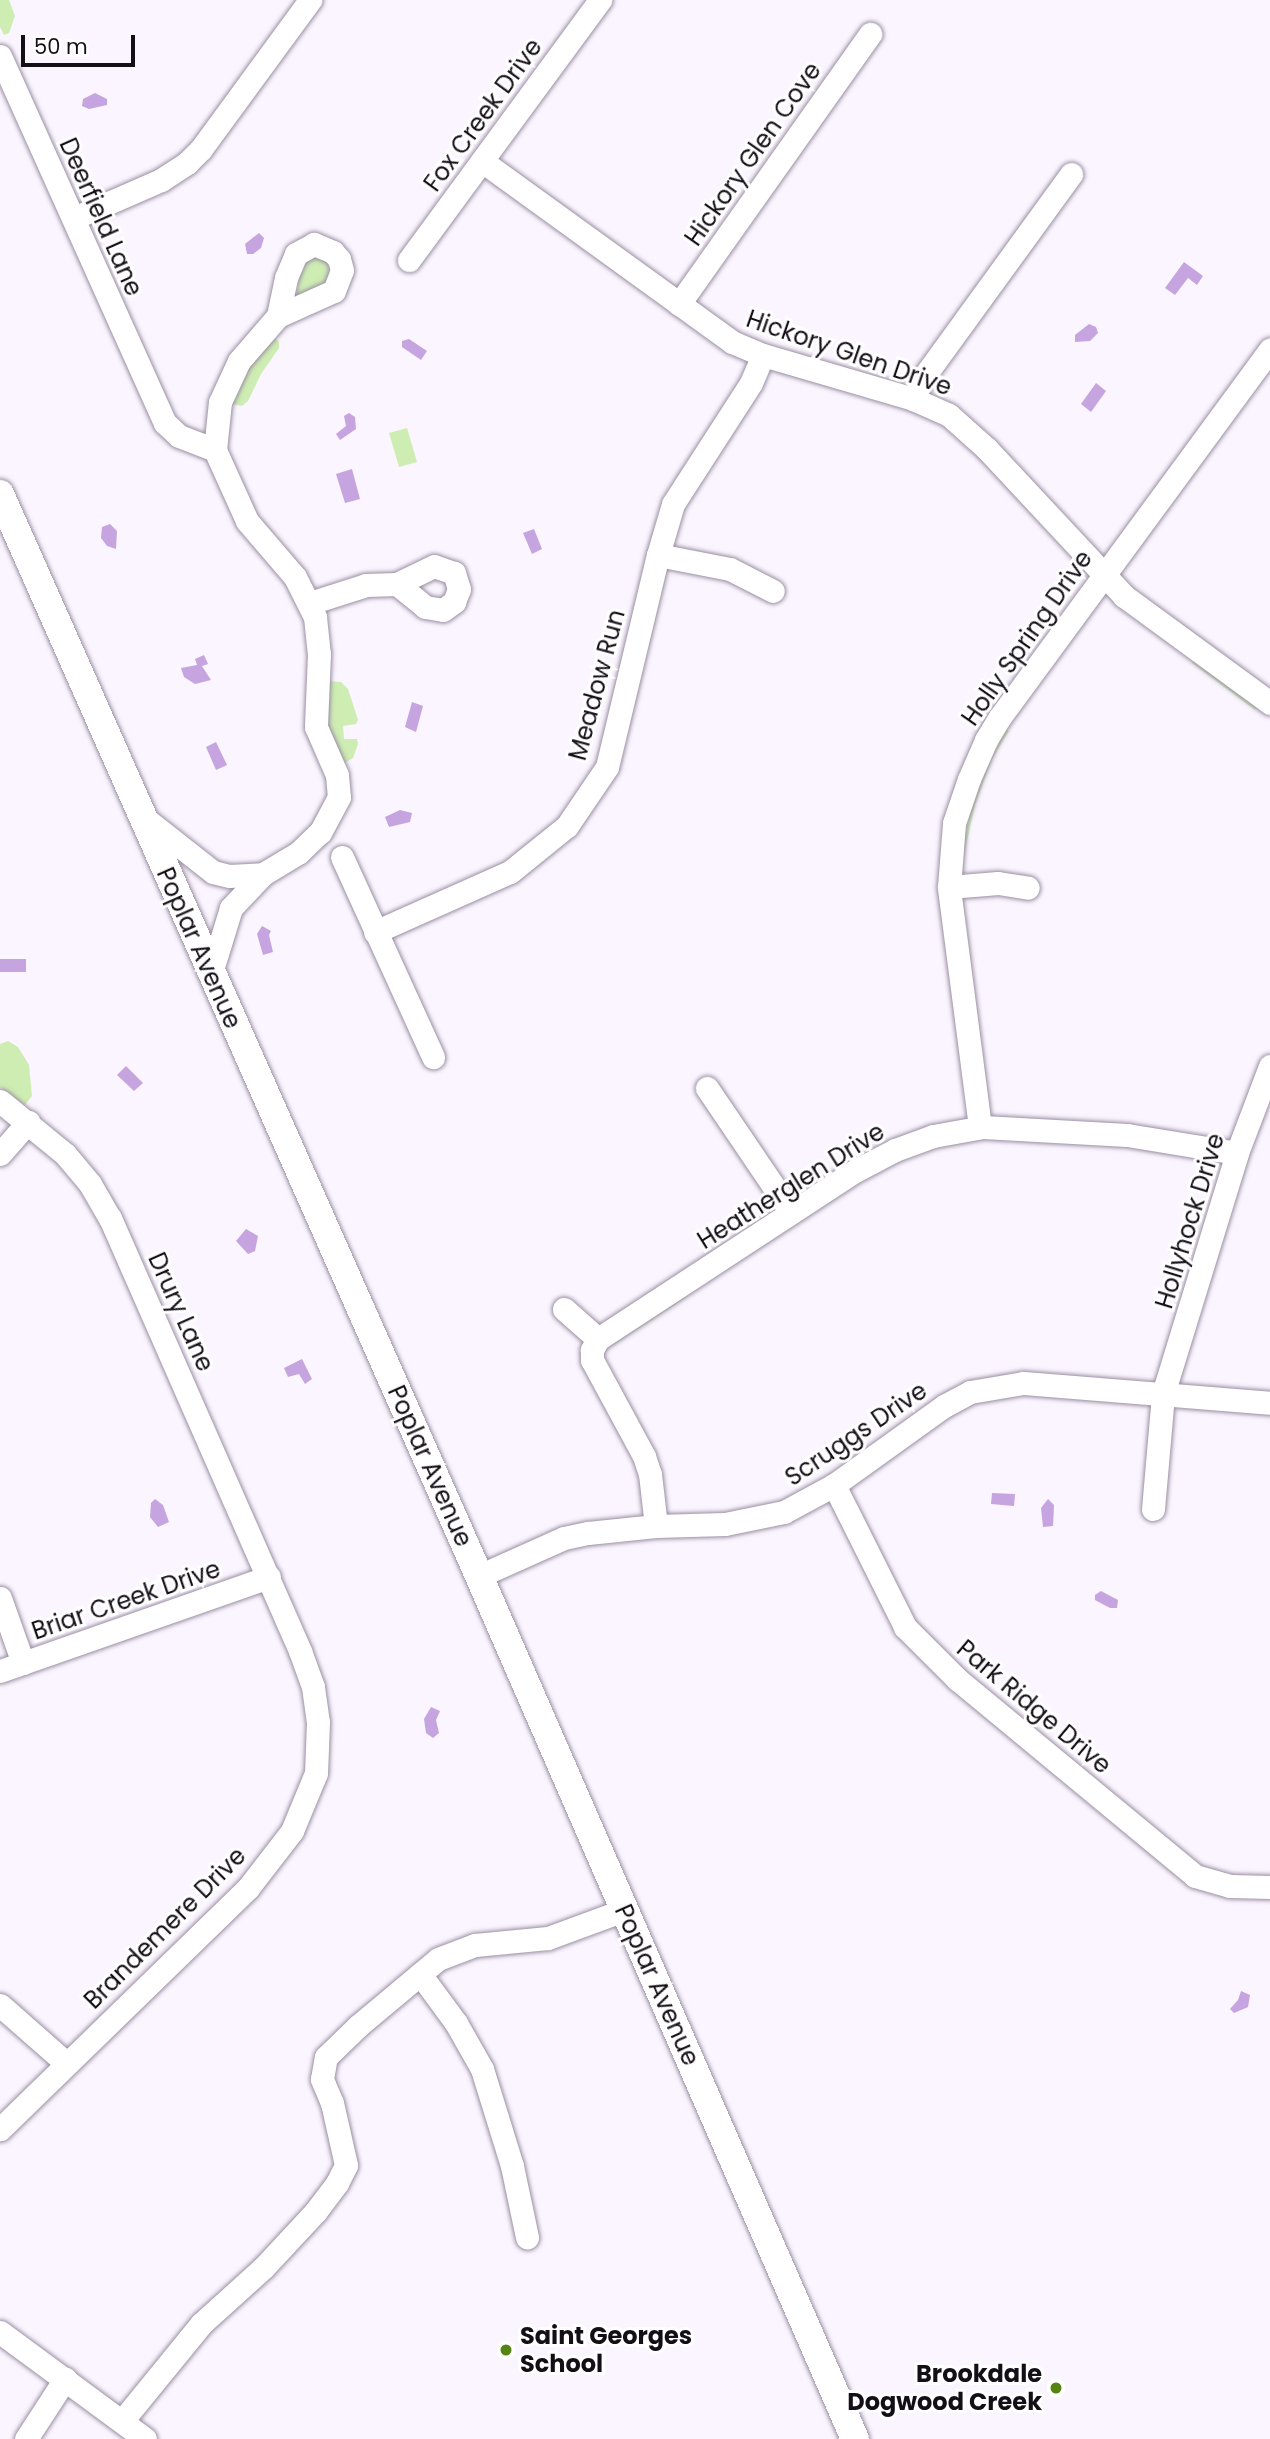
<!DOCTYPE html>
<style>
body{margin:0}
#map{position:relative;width:1270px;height:2439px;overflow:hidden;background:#faf5fe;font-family:Poppins,sans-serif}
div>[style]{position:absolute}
.green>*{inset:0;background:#ceedb3}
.water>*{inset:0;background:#c6a4df}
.roads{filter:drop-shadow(0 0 2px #9a8ea3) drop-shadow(0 0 2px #9a8ea3)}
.minor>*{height:23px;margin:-11.5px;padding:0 11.5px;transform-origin:11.5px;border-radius:11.5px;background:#fff}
.major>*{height:28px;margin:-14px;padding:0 14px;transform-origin:14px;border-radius:14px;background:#fff}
.dots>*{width:19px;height:19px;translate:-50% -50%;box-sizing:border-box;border:4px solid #fff;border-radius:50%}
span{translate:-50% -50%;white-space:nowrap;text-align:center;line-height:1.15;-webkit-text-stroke:6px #fff;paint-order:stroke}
.street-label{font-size:24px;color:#140f17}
.poi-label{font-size:24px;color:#140f17;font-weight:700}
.left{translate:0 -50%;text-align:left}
.right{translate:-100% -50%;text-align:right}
.scale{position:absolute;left:21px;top:35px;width:114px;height:32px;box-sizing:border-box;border:4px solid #140f17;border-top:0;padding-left:9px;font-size:21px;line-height:24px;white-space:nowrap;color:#140f17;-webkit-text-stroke:5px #fff;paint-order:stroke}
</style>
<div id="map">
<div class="green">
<div style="clip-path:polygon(0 0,9px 0,15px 16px,9px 33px,4px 35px,0 27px)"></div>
<div style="clip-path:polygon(311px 258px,320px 258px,328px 263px,330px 282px,297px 296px,300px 268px)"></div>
<div style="clip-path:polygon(272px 335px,279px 342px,279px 348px,261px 374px,248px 401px,242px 406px,232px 404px,243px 375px)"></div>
<div style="clip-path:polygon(407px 428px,417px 462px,399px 467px,389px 433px)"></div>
<div style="clip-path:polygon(1194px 661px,1230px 688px,1257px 708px,1255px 710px,1192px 663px)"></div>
<div style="clip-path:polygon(328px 681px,341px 682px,348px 689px,358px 720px,356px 724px,343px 726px,344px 739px,357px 739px,358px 744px,353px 758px,343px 764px,328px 729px)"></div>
<div style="clip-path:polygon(1006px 729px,1009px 731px,992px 759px,975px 805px,964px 855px,963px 843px,976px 790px)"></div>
<div style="clip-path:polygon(8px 1041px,18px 1047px,29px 1065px,32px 1096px,25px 1105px,0 1087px,0 1044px)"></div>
<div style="clip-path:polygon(687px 1293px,688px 1296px,610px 1347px,614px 1342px)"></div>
</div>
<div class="water">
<div style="clip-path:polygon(95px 93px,107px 99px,107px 105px,89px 109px,82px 106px,83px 99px)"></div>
<div style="clip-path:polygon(259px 233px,264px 238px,261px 248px,253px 254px,247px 254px,245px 244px)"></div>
<div style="clip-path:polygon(1184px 262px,1203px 276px,1197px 285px,1188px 278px,1175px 295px,1165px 288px)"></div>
<div style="clip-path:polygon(1089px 324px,1096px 327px,1098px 333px,1090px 341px,1075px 342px,1075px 335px)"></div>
<div style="clip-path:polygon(409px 339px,427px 351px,421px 360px,402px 347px,402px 341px)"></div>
<div style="clip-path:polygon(1096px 383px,1106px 391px,1091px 412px,1081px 404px)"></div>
<div style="clip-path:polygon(349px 413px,355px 417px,356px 429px,340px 440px,336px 434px,346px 426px,344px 416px)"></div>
<div style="clip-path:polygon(352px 469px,360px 499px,345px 503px,336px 474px)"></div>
<div style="clip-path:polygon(110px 524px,117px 531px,116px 549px,107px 546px,101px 538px,102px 527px)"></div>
<div style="clip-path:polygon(534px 529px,542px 549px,532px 554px,523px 533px)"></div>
<div style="clip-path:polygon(204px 655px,208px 664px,202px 666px,211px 680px,195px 684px,184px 677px,181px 668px,197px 665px,195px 659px)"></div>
<div style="clip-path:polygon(412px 702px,423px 706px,416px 732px,405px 727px)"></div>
<div style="clip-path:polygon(216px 742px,227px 765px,216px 770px,206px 747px)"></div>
<div style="clip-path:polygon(400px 810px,412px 813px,410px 822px,389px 827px,385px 817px)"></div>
<div style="clip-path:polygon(262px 926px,271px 931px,269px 935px,273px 952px,263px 955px,257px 934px)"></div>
<div style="clip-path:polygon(0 959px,26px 959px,26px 972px,0 972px)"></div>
<div style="clip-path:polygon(126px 1066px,143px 1083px,134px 1091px,117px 1075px)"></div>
<div style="clip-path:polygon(246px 1229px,258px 1236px,255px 1251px,248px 1254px,236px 1241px)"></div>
<div style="clip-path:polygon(302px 1359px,312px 1379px,305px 1384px,299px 1374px,288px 1377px,284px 1368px)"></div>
<div style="clip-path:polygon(992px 1493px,1015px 1494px,1014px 1506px,991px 1504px)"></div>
<div style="clip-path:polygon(155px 1499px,163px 1505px,169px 1522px,158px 1527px,150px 1517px,151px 1503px)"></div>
<div style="clip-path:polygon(1048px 1499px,1054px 1505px,1053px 1526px,1043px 1527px,1041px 1508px)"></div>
<div style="clip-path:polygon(1101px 1591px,1118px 1600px,1117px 1608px,1110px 1608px,1095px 1600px,1095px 1595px)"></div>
<div style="clip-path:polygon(431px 1707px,440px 1711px,436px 1720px,439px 1733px,433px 1738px,426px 1733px,424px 1719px)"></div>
<div style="clip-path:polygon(1241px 1991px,1250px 1995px,1248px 2007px,1234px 2013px,1230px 2009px,1238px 2000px)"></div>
</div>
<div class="roads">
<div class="minor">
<div style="left:0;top:56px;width:402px;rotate:65.8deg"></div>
<div style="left:165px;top:423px;width:19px;rotate:43deg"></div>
<div style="left:179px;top:436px;width:39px;rotate:21deg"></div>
<div style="left:215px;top:450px;width:78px;rotate:65.7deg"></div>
<div style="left:247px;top:521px;width:74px;rotate:49.4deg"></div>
<div style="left:295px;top:577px;width:45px;rotate:63.4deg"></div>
<div style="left:315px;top:617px;width:37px;rotate:84deg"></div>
<div style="left:319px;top:654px;width:73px;rotate:92.4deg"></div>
<div style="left:316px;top:727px;width:52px;rotate:66.4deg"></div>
<div style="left:337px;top:775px;width:22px;rotate:85deg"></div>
<div style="left:339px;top:797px;width:40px;rotate:118deg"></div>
<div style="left:320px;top:832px;width:30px;rotate:136deg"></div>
<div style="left:298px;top:853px;width:41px;rotate:149deg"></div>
<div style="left:263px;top:874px;width:47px;rotate:133.3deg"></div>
<div style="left:231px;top:908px;width:68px;rotate:107.1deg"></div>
<div style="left:482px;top:161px;width:309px;rotate:35.9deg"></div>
<div style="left:732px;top:342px;width:34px;rotate:23deg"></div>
<div style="left:763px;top:355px;width:156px;rotate:16.3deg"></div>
<div style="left:913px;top:399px;width:39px;rotate:24deg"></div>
<div style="left:949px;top:415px;width:51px;rotate:41.8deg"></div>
<div style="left:987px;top:449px;width:201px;rotate:47deg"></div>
<div style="left:1124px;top:596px;width:181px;rotate:36.2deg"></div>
<div style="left:74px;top:218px;width:95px;rotate:-23.6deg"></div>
<div style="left:161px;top:180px;width:31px;rotate:-33deg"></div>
<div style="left:187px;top:163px;width:20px;rotate:-45deg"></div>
<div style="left:201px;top:149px;width:185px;rotate:-53.8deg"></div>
<div style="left:409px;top:260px;width:323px;rotate:-53.7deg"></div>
<div style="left:679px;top:304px;width:331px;rotate:-54.7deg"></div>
<div style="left:913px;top:399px;width:23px;rotate:-65deg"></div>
<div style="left:923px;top:378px;width:252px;rotate:-54deg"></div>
<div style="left:215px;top:450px;width:48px;rotate:-84.1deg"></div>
<div style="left:220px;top:402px;width:45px;rotate:-65.1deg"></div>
<div style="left:239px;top:361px;width:60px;rotate:-49.1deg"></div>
<div style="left:278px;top:316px;width:61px;rotate:-24.1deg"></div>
<div style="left:334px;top:291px;width:22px;rotate:-69deg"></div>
<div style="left:342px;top:270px;width:11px;rotate:-105deg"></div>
<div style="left:339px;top:259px;width:9px;rotate:-131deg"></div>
<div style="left:333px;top:252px;width:21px;rotate:-157deg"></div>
<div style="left:314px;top:244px;width:21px;rotate:151deg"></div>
<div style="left:296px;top:254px;width:26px;rotate:113deg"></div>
<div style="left:286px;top:278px;width:39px;rotate:102deg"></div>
<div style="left:658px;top:555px;width:73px;rotate:11deg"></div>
<div style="left:730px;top:569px;width:48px;rotate:27.1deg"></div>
<div style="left:310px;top:603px;width:59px;rotate:-17.8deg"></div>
<div style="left:366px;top:585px;width:31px;rotate:-2deg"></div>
<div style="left:397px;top:584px;width:36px;rotate:39deg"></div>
<div style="left:425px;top:607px;width:18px;rotate:9deg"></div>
<div style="left:443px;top:610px;width:14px;rotate:-36deg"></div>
<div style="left:454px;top:602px;width:14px;rotate:-69deg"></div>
<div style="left:459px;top:589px;width:17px;rotate:-107deg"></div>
<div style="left:454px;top:573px;width:21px;rotate:-161deg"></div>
<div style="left:434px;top:566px;width:41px;rotate:154.1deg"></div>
<div style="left:143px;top:817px;width:89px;rotate:38.2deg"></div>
<div style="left:213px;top:872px;width:16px;rotate:14deg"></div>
<div style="left:229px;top:876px;width:34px;rotate:-3deg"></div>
<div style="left:342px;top:857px;width:220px;rotate:65.5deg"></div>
<div style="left:949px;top:887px;width:49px;rotate:-4.7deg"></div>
<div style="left:998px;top:883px;width:30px;rotate:9deg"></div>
<div style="left:375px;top:932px;width:148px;rotate:-24deg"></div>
<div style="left:510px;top:872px;width:73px;rotate:-38.9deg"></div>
<div style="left:567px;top:826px;width:71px;rotate:-55.9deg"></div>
<div style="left:607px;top:767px;width:218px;rotate:-76.5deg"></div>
<div style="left:658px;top:555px;width:53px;rotate:-73.6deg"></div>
<div style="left:673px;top:504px;width:144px;rotate:-57.2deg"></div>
<div style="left:751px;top:383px;width:30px;rotate:-67deg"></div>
<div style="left:707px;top:1088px;width:150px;rotate:55.9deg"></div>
<div style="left:0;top:1101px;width:84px;rotate:39.2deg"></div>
<div style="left:65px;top:1154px;width:39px;rotate:50deg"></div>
<div style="left:90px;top:1184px;width:39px;rotate:60deg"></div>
<div style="left:110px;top:1218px;width:473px;rotate:66.3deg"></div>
<div style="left:300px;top:1651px;width:38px;rotate:70deg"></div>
<div style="left:313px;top:1687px;width:35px;rotate:82deg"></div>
<div style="left:318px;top:1722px;width:51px;rotate:92.2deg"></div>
<div style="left:316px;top:1773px;width:63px;rotate:112.5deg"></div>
<div style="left:292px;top:1831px;width:72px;rotate:127.7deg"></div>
<div style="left:248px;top:1888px;width:346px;rotate:135.8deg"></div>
<div style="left:980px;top:1127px;width:242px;rotate:-97.4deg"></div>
<div style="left:949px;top:887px;width:64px;rotate:-85.5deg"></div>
<div style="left:954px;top:823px;width:46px;rotate:-71.2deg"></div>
<div style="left:969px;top:779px;width:43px;rotate:-66.4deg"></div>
<div style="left:986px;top:740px;width:27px;rotate:-59deg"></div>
<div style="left:1000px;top:717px;width:456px;rotate:-53.7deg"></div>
<div style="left:0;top:1154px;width:43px;rotate:-48.8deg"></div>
<div style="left:564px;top:1309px;width:45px;rotate:41.4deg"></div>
<div style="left:598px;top:1339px;width:13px;rotate:119deg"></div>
<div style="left:592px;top:1350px;width:10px;rotate:90deg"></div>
<div style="left:592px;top:1360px;width:109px;rotate:61.6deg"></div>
<div style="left:644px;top:1456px;width:19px;rotate:72deg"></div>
<div style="left:650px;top:1474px;width:52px;rotate:83.4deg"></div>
<div style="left:598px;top:1339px;width:307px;rotate:-33.2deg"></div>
<div style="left:855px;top:1171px;width:45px;rotate:-27.7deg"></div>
<div style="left:895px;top:1150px;width:40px;rotate:-20.2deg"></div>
<div style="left:933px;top:1136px;width:51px;rotate:-10.2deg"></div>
<div style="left:983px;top:1127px;width:144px;rotate:3.2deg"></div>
<div style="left:1127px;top:1135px;width:111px;rotate:9.3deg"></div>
<div style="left:834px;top:1485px;width:159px;rotate:63.4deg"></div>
<div style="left:905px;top:1627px;width:74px;rotate:45deg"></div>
<div style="left:957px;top:1679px;width:309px;rotate:39.6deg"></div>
<div style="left:1195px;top:1876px;width:36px;rotate:16deg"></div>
<div style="left:1230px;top:1886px;width:40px;rotate:1.4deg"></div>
<div style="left:1153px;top:1509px;width:115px;rotate:-85deg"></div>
<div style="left:1163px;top:1394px;width:252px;rotate:-72.9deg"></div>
<div style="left:1237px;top:1153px;width:93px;rotate:-69.2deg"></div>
<div style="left:479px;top:1576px;width:93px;rotate:-24.1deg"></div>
<div style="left:564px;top:1538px;width:25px;rotate:-12deg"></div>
<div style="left:588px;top:1533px;width:68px;rotate:-5.9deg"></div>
<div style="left:656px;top:1526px;width:69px;rotate:-1.7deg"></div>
<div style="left:725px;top:1524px;width:60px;rotate:-11.5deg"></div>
<div style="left:784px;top:1512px;width:57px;rotate:-28.4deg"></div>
<div style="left:834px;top:1485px;width:135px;rotate:-35.7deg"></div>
<div style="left:944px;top:1406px;width:30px;rotate:-28deg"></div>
<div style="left:970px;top:1392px;width:54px;rotate:-9.6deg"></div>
<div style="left:1023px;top:1383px;width:248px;rotate:4.6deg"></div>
<div style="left:0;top:1598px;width:69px;rotate:70.5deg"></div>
<div style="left:0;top:1671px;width:285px;rotate:-19.3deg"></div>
<div style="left:420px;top:1974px;width:61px;rotate:53.7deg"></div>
<div style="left:456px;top:2023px;width:53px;rotate:60.5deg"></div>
<div style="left:482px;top:2069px;width:102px;rotate:72.8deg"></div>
<div style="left:512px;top:2166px;width:73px;rotate:78.1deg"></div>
<div style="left:0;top:2005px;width:88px;rotate:41.3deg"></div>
<div style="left:0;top:2332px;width:180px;rotate:36.4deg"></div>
<div style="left:122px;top:2421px;width:125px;rotate:-50.8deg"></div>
<div style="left:201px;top:2324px;width:85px;rotate:-42.1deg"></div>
<div style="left:264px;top:2267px;width:76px;rotate:-47.1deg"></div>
<div style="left:316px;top:2211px;width:35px;rotate:-53deg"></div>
<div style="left:337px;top:2183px;width:20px;rotate:-63deg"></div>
<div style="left:346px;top:2165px;width:64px;rotate:-102.7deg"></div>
<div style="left:332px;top:2103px;width:26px;rotate:-113deg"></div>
<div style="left:322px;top:2079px;width:22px;rotate:-80deg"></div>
<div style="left:326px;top:2057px;width:45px;rotate:-44.1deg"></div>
<div style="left:358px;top:2026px;width:104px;rotate:-39.9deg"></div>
<div style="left:438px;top:1959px;width:40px;rotate:-21deg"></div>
<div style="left:475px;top:1945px;width:73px;rotate:-5.5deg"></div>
<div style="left:548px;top:1938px;width:81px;rotate:-20.2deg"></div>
<div style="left:26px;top:2439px;width:72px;rotate:-57deg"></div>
</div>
<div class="major">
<div style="left:0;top:494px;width:1183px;rotate:66.12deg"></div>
<div style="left:479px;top:1576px;width:941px;rotate:66.46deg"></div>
</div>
</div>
<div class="dots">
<div style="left:506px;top:2350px;background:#558415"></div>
<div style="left:1056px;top:2388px;background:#558415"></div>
</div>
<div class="street-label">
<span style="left:483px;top:115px;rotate:-54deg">Fox Creek Drive</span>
<span style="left:753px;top:154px;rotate:-55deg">Hickory Glen Cove</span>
<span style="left:101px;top:217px;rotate:66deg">Deerfield Lane</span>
<span style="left:849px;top:353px;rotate:19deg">Hickory Glen Drive</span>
<span style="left:1027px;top:638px;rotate:-55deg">Holly Spring Drive</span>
<span style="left:597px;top:685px;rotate:-75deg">Meadow Run</span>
<span style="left:199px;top:948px;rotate:66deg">Poplar Avenue</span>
<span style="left:791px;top:1186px;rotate:-32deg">Heatherglen Drive</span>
<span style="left:1190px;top:1221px;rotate:-73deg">Hollyhock Drive</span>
<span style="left:181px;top:1312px;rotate:66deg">Drury Lane</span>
<span style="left:856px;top:1434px;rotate:-34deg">Scruggs Drive</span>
<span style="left:430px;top:1466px;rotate:66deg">Poplar Avenue</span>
<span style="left:126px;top:1600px;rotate:-19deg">Briar Creek Drive</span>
<span style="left:1034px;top:1707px;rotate:40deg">Park Ridge Drive</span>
<span style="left:165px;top:1928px;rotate:-45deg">Brandemere Drive</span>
<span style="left:657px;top:1985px;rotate:66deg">Poplar Avenue</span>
</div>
<div class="poi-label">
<span class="left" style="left:520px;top:2350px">Saint Georges<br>School</span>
<span class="right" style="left:1042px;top:2388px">Brookdale<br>Dogwood Creek</span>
</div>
<div class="scale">50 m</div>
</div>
